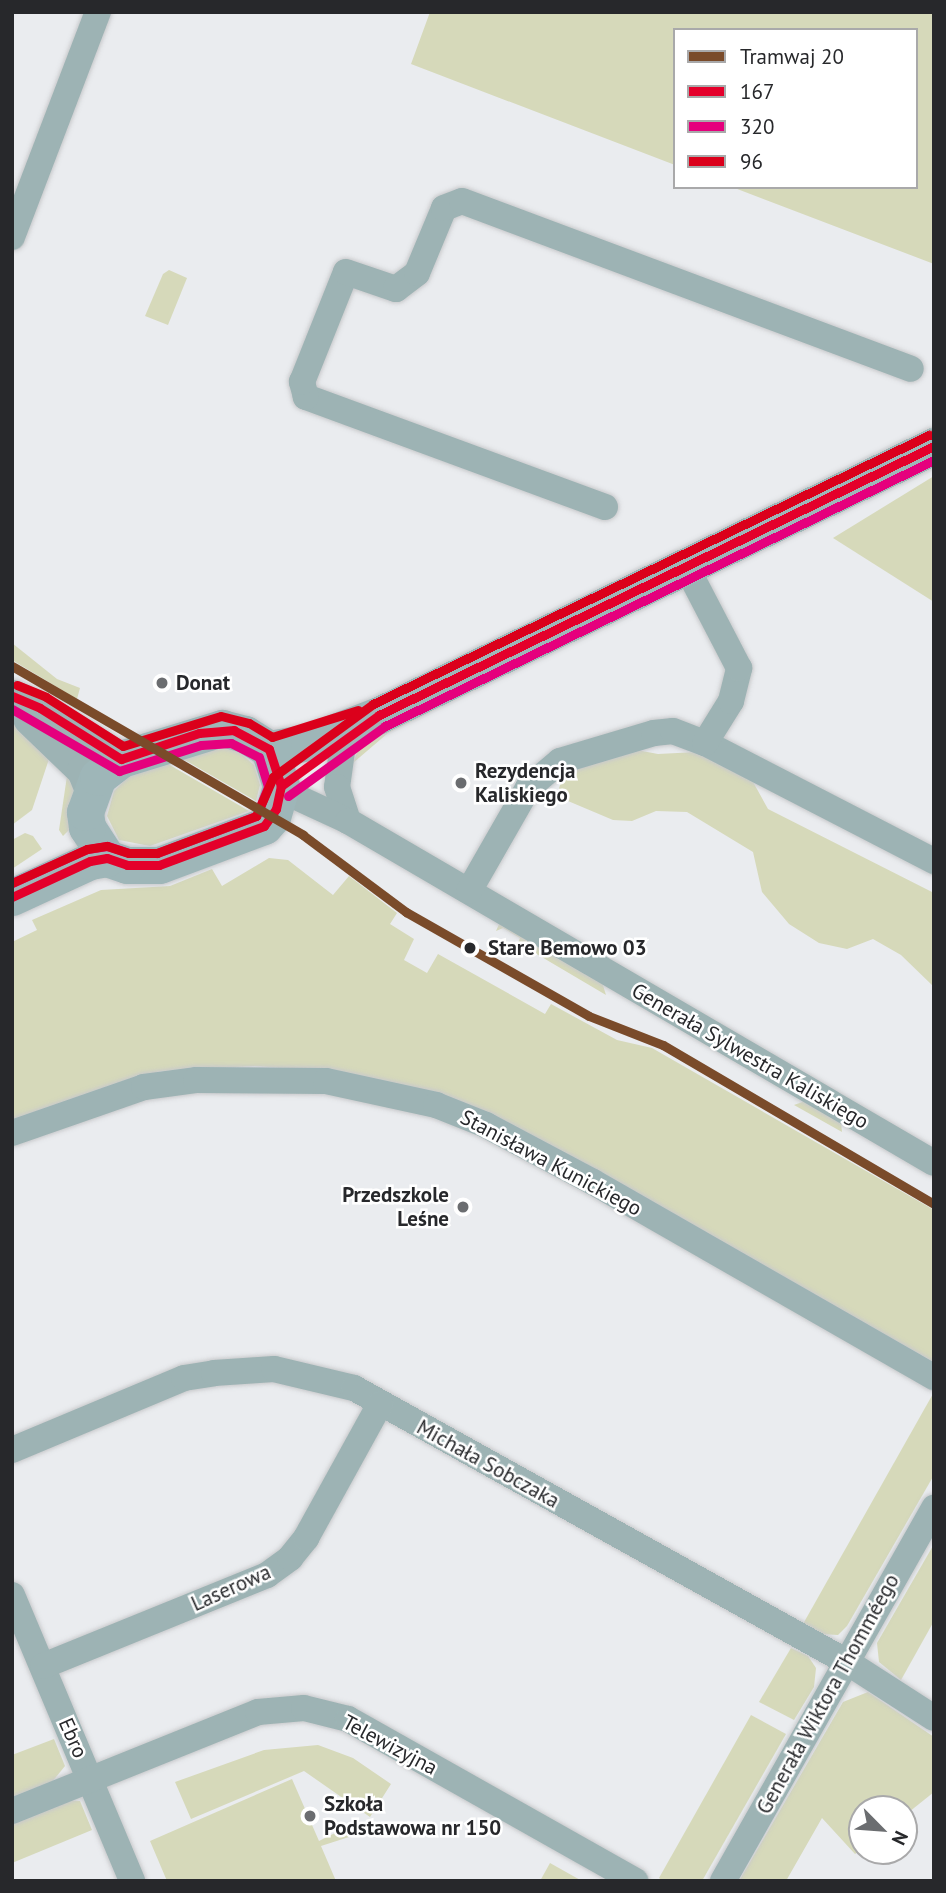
<!DOCTYPE html>
<meta charset="utf-8">
<style>
body{margin:0}
#map{position:relative;width:946px;height:1893px;overflow:hidden;background:#eaecef;font-family:"PT Sans",sans-serif}
div>[style]{position:absolute}
.green>*{inset:0;background:#d6d9ba}
.roads{filter:drop-shadow(0 0 2px #c8c9cb) drop-shadow(0 0 2px #c8c9cb)}
.minor>*{height:26px;margin:-13px;padding:0 13px;transform-origin:13px;border-radius:13px;background:#9db3b4}
.tertiary>*{height:33px;margin:-16.5px;padding:0 16.5px;transform-origin:16.5px;border-radius:16.5px;background:#9db3b4}
.secondary>*{height:37px;margin:-18.5px;padding:0 18.5px;transform-origin:18.5px;border-radius:18.5px;background:#9eb6b8}
.bus-1>*{height:9px;margin:-4.5px;padding:0 4.5px;transform-origin:4.5px;border-radius:4.5px;background:#e4002b}
.bus-2>*{height:9px;margin:-4.5px;padding:0 4.5px;transform-origin:4.5px;border-radius:4.5px;background:#e5007d}
.bus-3>*{height:9px;margin:-4.5px;padding:0 4.5px;transform-origin:4.5px;border-radius:4.5px;background:#db001b}
.tram-1>*{height:9px;margin:-4.5px;padding:0 4.5px;transform-origin:4.5px;border-radius:4.5px;background:#7a4b2a}
.dots>*{width:19px;height:19px;translate:-50% -50%;box-sizing:border-box;border:4px solid #fff;border-radius:50%}
span{translate:-50% -50%;white-space:nowrap;text-align:center;line-height:1.15;-webkit-text-stroke:5px #fff;paint-order:stroke}
.poi-label{font-size:21px;color:#27282b;font-weight:700}
.left{translate:0 -50%;text-align:left}
.right{translate:-100% -50%;text-align:right}
.stop-label{font-size:21px;color:#27282b;font-weight:700}
.street-label{font-size:21px;color:#27282b}
.frame{position:absolute;inset:0;border:14px solid #27282b;pointer-events:none}
.legend{position:absolute;left:673px;top:28px;width:245px;height:161px;box-sizing:border-box;background:#fff;border:2px solid #a9a9aa;margin:0;padding:9px 12px;list-style:none;font-size:21px;color:#27282b}
.legend li{display:flex;align-items:center;gap:14px;height:35px}
.legend b{width:35px;border:2px solid #a9a9aa}
.north{position:absolute;left:848px;top:1795px;width:70px;height:70px;box-sizing:border-box;background:#fff;border:2px solid #a9a9aa;border-radius:50%;rotate:115deg;font-size:19px;font-weight:700;line-height:28px;text-align:center;color:#27282b}
.north::after{content:'';display:block;margin:auto;width:24px;height:32px;background:#6b6d70;clip-path:polygon(50% 0,100% 100%,50% 72%,0 100%)}
</style>
<div id="map">
<div class="green">
<div style="clip-path:polygon(430px 12px,934px 12px,934px 264px,732px 187px,916px 187px,916px 30px,675px 30px,675px 165px,411px 64px)"></div>
<div style="clip-path:polygon(169px 270px,187px 278px,168px 325px,145px 316px,163px 274px)"></div>
<div style="clip-path:polygon(934px 476px,934px 602px,833px 538px)"></div>
<div style="clip-path:polygon(12px 643px,57px 679px,80px 688px,77px 699px,12px 660px)"></div>
<div style="clip-path:polygon(484px 680px,489px 683px,388px 733px,353px 763px,359px 747px,376px 733px)"></div>
<div style="clip-path:polygon(12px 718px,51px 753px,32px 810px,12px 825px)"></div>
<div style="clip-path:polygon(621px 747px,658px 754px,697px 752px,747px 771px,768px 809px,934px 893px,934px 987px,901px 955px,873px 939px,847px 949px,819px 943px,789px 924px,762px 892px,753px 852px,687px 812px,656px 811px,632px 821px,613px 820px,568px 801px,559px 788px,562px 780px,601px 754px)"></div>
<div style="clip-path:polygon(215px 748px,237px 750px,254px 765px,260px 785px,256px 801px,183px 759px)"></div>
<div style="clip-path:polygon(168px 764px,249px 811px,150px 846px,119px 840px,107px 816px,114px 791px,128px 777px)"></div>
<div style="clip-path:polygon(67px 776px,78px 780px,69px 830px,63px 836px,59px 830px)"></div>
<div style="clip-path:polygon(25px 833px,33px 836px,42px 849px,12px 869px,12px 840px)"></div>
<div style="clip-path:polygon(269px 858px,288px 860px,333px 895px,349px 876px,397px 913px,390px 924px,414px 939px,404px 960px,427px 973px,438px 954px,545px 1014px,551px 1004px,617px 1040px,652px 1048px,934px 1210px,934px 1362px,534px 1137px,300px 1069px,255px 1066px,160px 1071px,12px 1122px,12px 942px,37px 930px,32px 920px,101px 890px,170px 886px,212px 869px,222px 886px)"></div>
<div style="clip-path:polygon(500px 922px,602px 982px,606px 995px,518px 943px,520px 938px,503px 928px,496px 931px)"></div>
<div style="clip-path:polygon(805px 1101px,841px 1122px,842px 1132px,794px 1105px)"></div>
<div style="clip-path:polygon(934px 1392px,934px 1475px,847px 1626px,838px 1635px,820px 1634px,803px 1624px)"></div>
<div style="clip-path:polygon(934px 1544px,934px 1621px,901px 1680px,879px 1662px,877px 1643px)"></div>
<div style="clip-path:polygon(791px 1648px,808px 1656px,816px 1668px,814px 1687px,794px 1720px,759px 1702px)"></div>
<div style="clip-path:polygon(868px 1692px,934px 1737px,934px 1792px,904px 1816px,904px 1809px,862px 1809px,862px 1849px,855px 1854px,822px 1818px,786px 1881px,739px 1881px,843px 1702px)"></div>
<div style="clip-path:polygon(751px 1715px,786px 1734px,702px 1881px,663px 1881px,659px 1878px)"></div>
<div style="clip-path:polygon(54px 1739px,65px 1766px,52px 1782px,12px 1797px,12px 1755px)"></div>
<div style="clip-path:polygon(318px 1745px,353px 1758px,391px 1784px,370px 1817px,304px 1771px,191px 1819px,175px 1782px,264px 1750px)"></div>
<div style="clip-path:polygon(292px 1779px,319px 1841px,345px 1828px,349px 1837px,321px 1846px,336px 1881px,167px 1881px,150px 1841px)"></div>
<div style="clip-path:polygon(60px 1800px,80px 1801px,92px 1830px,12px 1863px,12px 1820px)"></div>
<div style="clip-path:polygon(550px 1863px,582px 1881px,540px 1881px)"></div>
</div>
<div class="roads">
<div class="minor">
<div style="left:12px;top:237px;width:241px;rotate:-69.1deg"></div>
<div style="left:605px;top:507px;width:319px;rotate:-159.8deg"></div>
<div style="left:306px;top:397px;width:16px;rotate:-105deg"></div>
<div style="left:302px;top:382px;width:118px;rotate:-68.2deg"></div>
<div style="left:346px;top:272px;width:53px;rotate:18.8deg"></div>
<div style="left:396px;top:289px;width:26px;rotate:-37deg"></div>
<div style="left:417px;top:273px;width:70px;rotate:-67.4deg"></div>
<div style="left:444px;top:208px;width:19px;rotate:-21deg"></div>
<div style="left:462px;top:201px;width:479px;rotate:20.5deg"></div>
<div style="left:705px;top:743px;width:258px;rotate:27.3deg"></div>
<div style="left:343px;top:744px;width:43px;rotate:97.9deg"></div>
<div style="left:337px;top:787px;width:36px;rotate:72deg"></div>
<div style="left:281px;top:790px;width:74px;rotate:24.8deg"></div>
<div style="left:348px;top:821px;width:678px;rotate:30.27deg"></div>
<div style="left:469px;top:891px;width:119px;rotate:-60.2deg"></div>
<div style="left:528px;top:788px;width:42px;rotate:-40.2deg"></div>
<div style="left:560px;top:761px;width:98px;rotate:-16.6deg"></div>
<div style="left:654px;top:733px;width:19px;rotate:-6deg"></div>
<div style="left:673px;top:731px;width:34px;rotate:21deg"></div>
<div style="left:705px;top:743px;width:49px;rotate:-58.2deg"></div>
<div style="left:731px;top:701px;width:34px;rotate:-76deg"></div>
<div style="left:739px;top:668px;width:115px;rotate:-117.5deg"></div>
<div style="left:12px;top:1133px;width:140px;rotate:-19.2deg"></div>
<div style="left:144px;top:1087px;width:52px;rotate:-7.7deg"></div>
<div style="left:196px;top:1080px;width:130px;rotate:0.4deg"></div>
<div style="left:326px;top:1081px;width:113px;rotate:12.3deg"></div>
<div style="left:436px;top:1105px;width:54px;rotate:21.8deg"></div>
<div style="left:486px;top:1125px;width:121px;rotate:28deg"></div>
<div style="left:593px;top:1182px;width:393px;rotate:29.8deg"></div>
<div style="left:12px;top:1450px;width:186px;rotate:-22.7deg"></div>
<div style="left:184px;top:1378px;width:30px;rotate:-9deg"></div>
<div style="left:214px;top:1373px;width:60px;rotate:-3.8deg"></div>
<div style="left:274px;top:1369px;width:82px;rotate:13.4deg"></div>
<div style="left:354px;top:1388px;width:564px;rotate:29.06deg"></div>
<div style="left:847px;top:1662px;width:103px;rotate:32.8deg"></div>
<div style="left:12px;top:1595px;width:310px;rotate:67.2deg"></div>
<div style="left:43px;top:1666px;width:242px;rotate:-22.1deg"></div>
<div style="left:267px;top:1575px;width:29px;rotate:-36deg"></div>
<div style="left:290px;top:1558px;width:26px;rotate:-51deg"></div>
<div style="left:306px;top:1538px;width:153px;rotate:-61.1deg"></div>
<div style="left:12px;top:1811px;width:265px;rotate:-21.9deg"></div>
<div style="left:258px;top:1712px;width:46px;rotate:-5deg"></div>
<div style="left:304px;top:1708px;width:45px;rotate:14deg"></div>
<div style="left:348px;top:1719px;width:330px;rotate:29.4deg"></div>
<div style="left:723px;top:1881px;width:429px;rotate:-60.5deg"></div>
</div>
<div class="tertiary">
<div style="left:12px;top:696px;width:30px;rotate:23deg"></div>
<div style="left:40px;top:708px;width:96px;rotate:32.2deg"></div>
<div style="left:29px;top:718px;width:75px;rotate:43.9deg"></div>
<div style="left:83px;top:770px;width:22px;rotate:68deg"></div>
</div>
<div class="secondary">
<div style="left:222px;top:728px;width:24px;rotate:15deg"></div>
<div style="left:245px;top:734px;width:28px;rotate:32deg"></div>
<div style="left:269px;top:749px;width:39px;rotate:72deg"></div>
<div style="left:281px;top:786px;width:32px;rotate:106deg"></div>
<div style="left:272px;top:817px;width:12px;rotate:132deg"></div>
<div style="left:264px;top:826px;width:112px;rotate:159.6deg"></div>
<div style="left:159px;top:865px;width:32px;rotate:180deg"></div>
<div style="left:127px;top:865px;width:21px;rotate:-161deg"></div>
<div style="left:107px;top:858px;width:37px;rotate:-123deg"></div>
<div style="left:87px;top:827px;width:15px;rotate:-98deg"></div>
<div style="left:85px;top:812px;width:37px;rotate:-70deg"></div>
<div style="left:98px;top:777px;width:29px;rotate:-38deg"></div>
<div style="left:121px;top:759px;width:106px;rotate:-17.1deg"></div>
<div style="left:269px;top:749px;width:41px;rotate:-9.9deg"></div>
<div style="left:309px;top:742px;width:75px;rotate:-21.1deg"></div>
<div style="left:379px;top:715px;width:617px;rotate:-25.86deg"></div>
<div style="left:12px;top:897px;width:86px;rotate:-24.8deg"></div>
<div style="left:90px;top:861px;width:17px;rotate:-10deg"></div>
</div>
</div>
<div class="bus-1">
<div style="left:12px;top:696px;width:30px;rotate:23deg"></div>
<div style="left:40px;top:708px;width:96px;rotate:32.2deg"></div>
<div style="left:281px;top:786px;width:121px;rotate:-35.9deg"></div>
<div style="left:379px;top:715px;width:617px;rotate:-25.86deg"></div>
<div style="left:12px;top:897px;width:86px;rotate:-24.8deg"></div>
<div style="left:90px;top:861px;width:17px;rotate:-10deg"></div>
<div style="left:107px;top:858px;width:21px;rotate:19deg"></div>
<div style="left:127px;top:865px;width:32px"></div>
<div style="left:159px;top:865px;width:112px;rotate:-20.4deg"></div>
<div style="left:264px;top:826px;width:21px;rotate:-55deg"></div>
<div style="left:276px;top:809px;width:24px;rotate:-78deg"></div>
<div style="left:281px;top:786px;width:39px;rotate:-108deg"></div>
<div style="left:269px;top:749px;width:40px;rotate:-152deg"></div>
<div style="left:234px;top:730px;width:35px;rotate:175deg"></div>
<div style="left:199px;top:733px;width:82px;rotate:161.6deg"></div>
</div>
<div class="bus-2">
<div style="left:12px;top:709px;width:124px;rotate:30.1deg"></div>
<div style="left:119px;top:771px;width:86px;rotate:-17.6deg"></div>
<div style="left:201px;top:745px;width:30px;rotate:-4deg"></div>
<div style="left:231px;top:743px;width:31px;rotate:27deg"></div>
<div style="left:259px;top:757px;width:31px;rotate:73deg"></div>
<div style="left:268px;top:787px;width:31px;rotate:112deg"></div>
<div style="left:256px;top:816px;width:106px;rotate:159.5deg"></div>
<div style="left:157px;top:853px;width:28px;rotate:180deg"></div>
<div style="left:129px;top:853px;width:23px;rotate:-162deg"></div>
<div style="left:107px;top:846px;width:20px;rotate:171deg"></div>
<div style="left:87px;top:849px;width:82px;rotate:155.6deg"></div>
<div style="left:288px;top:796px;width:120px;rotate:-35.8deg"></div>
<div style="left:385px;top:726px;width:610px;rotate:-25.85deg"></div>
</div>
<div class="bus-3">
<div style="left:17px;top:685px;width:31px;rotate:22deg"></div>
<div style="left:46px;top:697px;width:91px;rotate:32.5deg"></div>
<div style="left:123px;top:746px;width:102px;rotate:-17deg"></div>
<div style="left:221px;top:716px;width:29px;rotate:14deg"></div>
<div style="left:249px;top:723px;width:27px;rotate:31deg"></div>
<div style="left:272px;top:737px;width:90px;rotate:-17.4deg"></div>
<div style="left:12px;top:883px;width:82px;rotate:-24.4deg"></div>
<div style="left:87px;top:849px;width:20px;rotate:-9deg"></div>
<div style="left:107px;top:846px;width:23px;rotate:18deg"></div>
<div style="left:129px;top:853px;width:28px"></div>
<div style="left:157px;top:853px;width:106px;rotate:-20.5deg"></div>
<div style="left:256px;top:816px;width:43px;rotate:-66.4deg"></div>
<div style="left:273px;top:777px;width:124px;rotate:-36.1deg"></div>
<div style="left:373px;top:704px;width:618px;rotate:-25.82deg"></div>
</div>
<div class="tram-1">
<div style="left:12px;top:666px;width:337px;rotate:30.1deg"></div>
<div style="left:303px;top:835px;width:129px;rotate:36.8deg"></div>
<div style="left:406px;top:912px;width:210px;rotate:29.6deg"></div>
<div style="left:589px;top:1016px;width:79px;rotate:21.4deg"></div>
<div style="left:663px;top:1045px;width:314px;rotate:30.4deg"></div>
</div>
<div class="dots">
<div style="left:162px;top:683px;background:#6b6d70"></div>
<div style="left:461px;top:783px;background:#6b6d70"></div>
<div style="left:470px;top:948px;background:#27282b"></div>
<div style="left:463px;top:1207px;background:#6b6d70"></div>
<div style="left:310px;top:1816px;background:#6b6d70"></div>
</div>
<div class="poi-label">
<span class="left" style="left:176px;top:683px">Donat</span>
<span class="left" style="left:475px;top:783px">Rezydencja<br>Kaliskiego</span>
<span class="right" style="left:449px;top:1207px">Przedszkole<br>Leśne</span>
<span class="left" style="left:324px;top:1816px">Szkoła<br>Podstawowa nr 150</span>
</div>
<div class="stop-label">
<span class="left" style="left:488px;top:948px">Stare Bemowo 03</span>
</div>
<div class="street-label">
<span style="left:750px;top:1056px;rotate:30deg">Generała Sylwestra Kaliskiego</span>
<span style="left:551px;top:1163px;rotate:28deg">Stanisława Kunickiego</span>
<span style="left:488px;top:1464px;rotate:29deg">Michała Sobczaka</span>
<span style="left:231px;top:1588px;rotate:-24deg">Laserowa</span>
<span style="left:828px;top:1694px;rotate:-61deg">Generała Wiktora Thomméego</span>
<span style="left:73px;top:1738px;rotate:66deg">Ebro</span>
<span style="left:390px;top:1745px;rotate:28deg">Telewizyjna</span>
</div>
<div class="frame"></div>
<ul class="legend">
<li><b style="height:9px;background:#7a4b2a"></b>Tramwaj 20</li>
<li><b style="height:9px;background:#e4002b"></b>167</li>
<li><b style="height:9px;background:#e5007d"></b>320</li>
<li><b style="height:9px;background:#db001b"></b>96</li>
</ul>
<div class="north">N</div>
</div>
